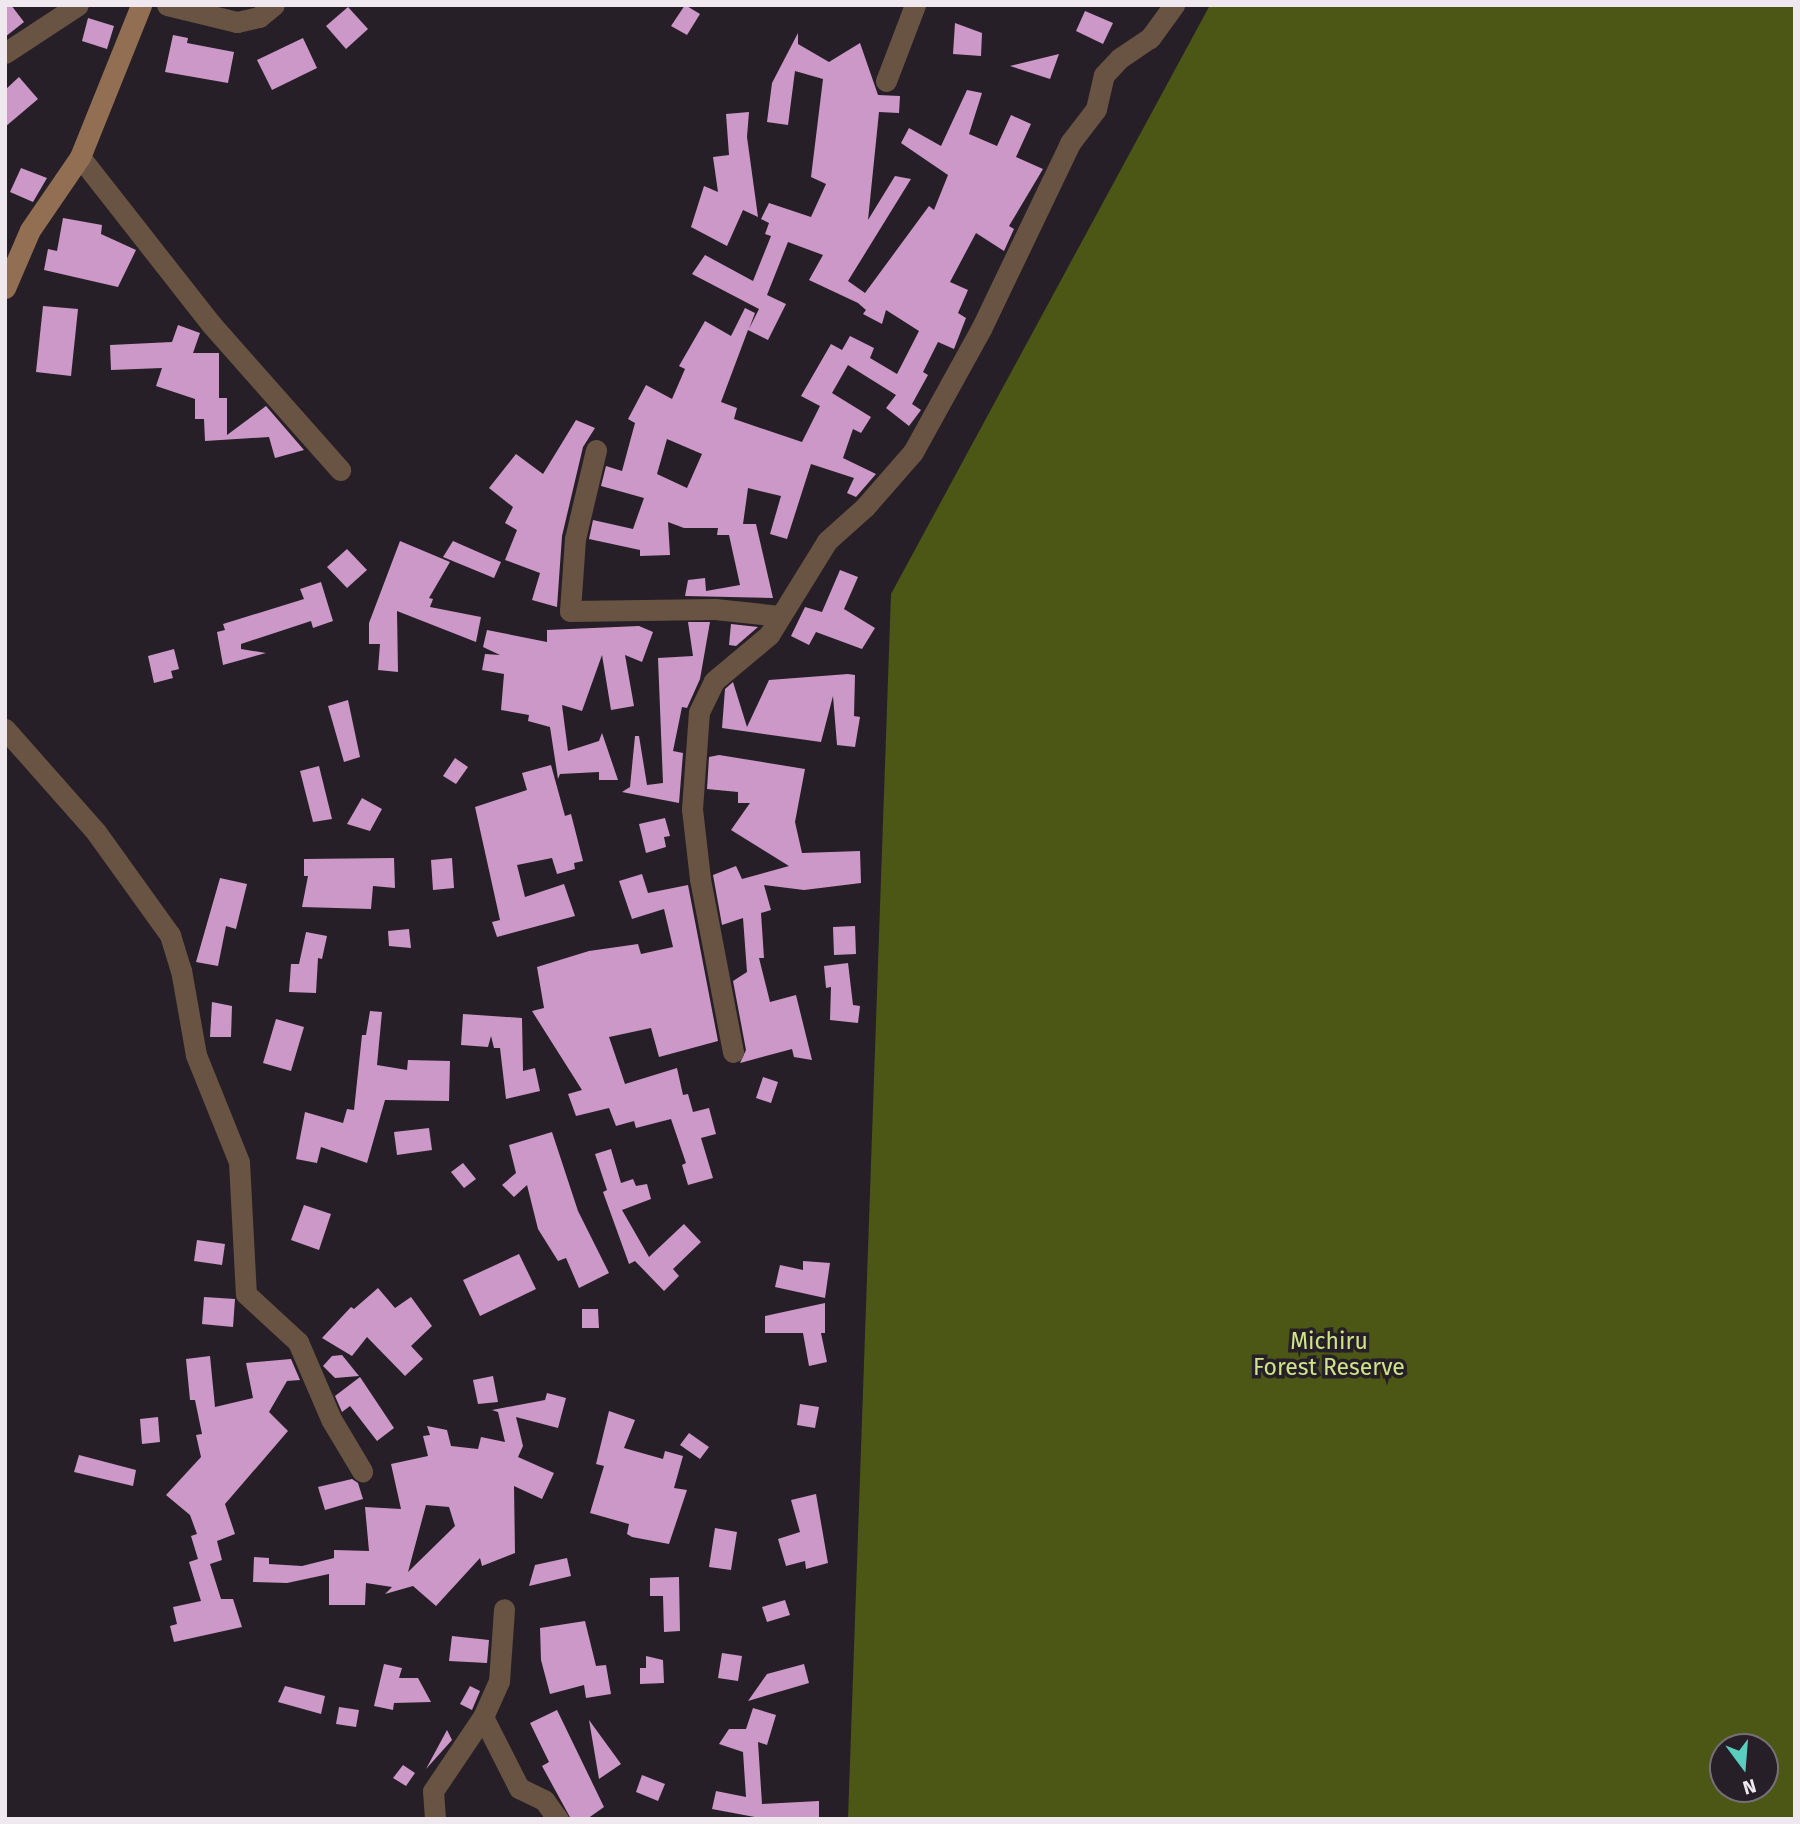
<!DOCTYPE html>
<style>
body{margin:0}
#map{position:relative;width:1800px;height:1824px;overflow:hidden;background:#271f27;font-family:"Fira Sans",sans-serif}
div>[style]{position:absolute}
.forest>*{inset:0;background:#4c5716}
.building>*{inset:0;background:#cc98c8}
.street>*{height:21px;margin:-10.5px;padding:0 10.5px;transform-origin:10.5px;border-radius:10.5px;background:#695342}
.secondary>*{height:21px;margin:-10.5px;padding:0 10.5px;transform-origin:10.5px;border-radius:10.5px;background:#926f52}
span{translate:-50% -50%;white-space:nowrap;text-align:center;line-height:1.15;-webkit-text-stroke:7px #271f27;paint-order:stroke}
.park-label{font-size:23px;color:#cfe387}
.frame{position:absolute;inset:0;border:7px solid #efe8ee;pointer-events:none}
.north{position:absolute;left:1709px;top:1733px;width:70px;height:70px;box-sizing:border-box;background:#271f27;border:2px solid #776f77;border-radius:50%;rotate:164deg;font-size:19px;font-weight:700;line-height:28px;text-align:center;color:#efe8ee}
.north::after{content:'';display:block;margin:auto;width:24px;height:32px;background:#59cebe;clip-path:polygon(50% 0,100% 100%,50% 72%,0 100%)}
</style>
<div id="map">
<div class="forest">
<div style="clip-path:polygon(evenodd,1210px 5px,1795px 5px,1795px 1819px,848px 1819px,891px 594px,1210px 5px,1723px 1747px,1765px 1747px,1765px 1789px,1723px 1789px,1723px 1747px)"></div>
</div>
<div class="building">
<div style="clip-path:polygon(5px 5px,11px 5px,24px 22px,5px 37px)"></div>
<div style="clip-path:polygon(685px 5px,700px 14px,687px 35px,671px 26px)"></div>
<div style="clip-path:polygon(348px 7px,368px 29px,346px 49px,326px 26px)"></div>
<div style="clip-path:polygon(1085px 11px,1113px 23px,1103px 44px,1076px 31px)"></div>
<div style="clip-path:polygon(88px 18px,114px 26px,107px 49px,82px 41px)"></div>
<div style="clip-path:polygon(955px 23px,982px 33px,981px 56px,953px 54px)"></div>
<div style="clip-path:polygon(evenodd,798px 33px,798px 44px,829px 62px,860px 43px,878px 95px,900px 96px,899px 113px,879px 112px,868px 220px,895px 176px,911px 179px,848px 281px,865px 293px,929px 206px,934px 210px,948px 175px,901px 143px,909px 128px,941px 146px,967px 90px,982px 93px,969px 134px,997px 146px,1011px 115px,1031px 124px,1016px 157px,1043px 169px,1009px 226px,1014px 229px,1004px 251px,976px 233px,950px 282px,968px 290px,958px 313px,966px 318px,954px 349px,938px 342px,923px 372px,928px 375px,912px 404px,921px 410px,909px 426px,886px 408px,896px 395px,848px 365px,832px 393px,871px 417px,861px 433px,853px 429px,843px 458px,876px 474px,856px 497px,847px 493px,854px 478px,811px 464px,787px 539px,770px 534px,781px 496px,748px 488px,743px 524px,756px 524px,773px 598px,685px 596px,688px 580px,705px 578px,706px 591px,740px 585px,729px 535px,717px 535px,718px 528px,684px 528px,668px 522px,670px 555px,640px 556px,640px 550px,589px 539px,593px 520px,633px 529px,644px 498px,601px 486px,606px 466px,622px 471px,635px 423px,628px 419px,646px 385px,672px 399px,685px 369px,679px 366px,705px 321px,731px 336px,745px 308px,755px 313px,749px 329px,759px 309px,692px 274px,705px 255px,753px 281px,771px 236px,765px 234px,769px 223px,761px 219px,769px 203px,811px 217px,826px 184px,811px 177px,823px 79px,795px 71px,788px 125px,767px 122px,772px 83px,798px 33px,788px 242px,823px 255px,809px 280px,858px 303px,866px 310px,863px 314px,882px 324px,886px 310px,919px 331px,897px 374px,870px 358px,874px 348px,850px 336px,842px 350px,831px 344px,801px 396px,820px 406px,802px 442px,734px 419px,737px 408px,721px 402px,748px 330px,768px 340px,786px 304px,767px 295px,788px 242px,798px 33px,667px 439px,702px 454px,687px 488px,657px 474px,667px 439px)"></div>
<div style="clip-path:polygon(173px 35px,188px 38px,187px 43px,234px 52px,228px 83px,165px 72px)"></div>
<div style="clip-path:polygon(303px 38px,317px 68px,272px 90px,257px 60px)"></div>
<div style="clip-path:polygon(1059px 54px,1050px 79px,1010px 66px)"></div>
<div style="clip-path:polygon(19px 77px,38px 99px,5px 127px,5px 90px)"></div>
<div style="clip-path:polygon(749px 112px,747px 137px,758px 217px,743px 210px,727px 246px,691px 227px,704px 186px,718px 192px,713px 157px,729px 155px,726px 114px)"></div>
<div style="clip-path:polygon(21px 168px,47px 178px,33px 202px,10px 192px)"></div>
<div style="clip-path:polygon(63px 218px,102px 225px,101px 234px,136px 250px,118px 287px,44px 270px,48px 249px,57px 251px)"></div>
<div style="clip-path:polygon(43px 306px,78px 309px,71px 376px,36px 372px)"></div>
<div style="clip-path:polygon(178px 325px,200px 333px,193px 353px,219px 353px,219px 398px,227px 398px,227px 435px,266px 406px,304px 450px,275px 458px,269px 437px,205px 441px,204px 419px,195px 419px,195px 399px,156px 386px,162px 368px,111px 370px,110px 345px,172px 342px)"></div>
<div style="clip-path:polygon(576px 420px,595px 428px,583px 447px,562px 536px,557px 607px,532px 600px,540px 573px,505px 560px,517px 530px,505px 523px,513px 507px,489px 488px,516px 454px,543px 474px)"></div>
<div style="clip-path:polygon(400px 541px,450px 562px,429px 598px,433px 599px,430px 607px,481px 617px,476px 642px,397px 611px,398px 672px,378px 670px,380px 644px,369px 644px,369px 623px)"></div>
<div style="clip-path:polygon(453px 541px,501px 562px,494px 578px,443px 557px)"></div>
<div style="clip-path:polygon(347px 549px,367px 570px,347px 588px,327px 567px)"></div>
<div style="clip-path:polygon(840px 570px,858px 577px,844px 609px,875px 628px,862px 649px,816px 632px,809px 645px,791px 636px,805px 607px,822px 612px)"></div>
<div style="clip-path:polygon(321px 582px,333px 621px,313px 628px,311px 621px,241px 644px,241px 649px,266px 653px,223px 665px,217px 632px,225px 630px,223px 624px,304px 599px,300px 589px)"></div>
<div style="clip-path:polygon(688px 622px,710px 622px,700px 679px,687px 708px,682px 707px,673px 751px,683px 753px,679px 803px,622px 792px,630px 787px,635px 736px,639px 736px,647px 785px,663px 783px,658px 658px,693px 656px)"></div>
<div style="clip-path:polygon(731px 624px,758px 627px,736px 646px,729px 645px)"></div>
<div style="clip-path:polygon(639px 626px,653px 632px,642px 662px,625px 655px,634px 706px,611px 710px,602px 655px,582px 711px,562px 705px,568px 751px,599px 741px,602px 733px,618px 780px,599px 780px,599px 772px,560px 774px,558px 779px,550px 727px,528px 721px,529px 715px,501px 710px,504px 674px,482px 670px,485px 654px,500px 655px,483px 647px,487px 630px,547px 642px,547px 630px)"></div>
<div style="clip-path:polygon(174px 649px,179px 669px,171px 671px,173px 678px,154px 683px,148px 656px)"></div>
<div style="clip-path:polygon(848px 674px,855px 675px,854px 716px,860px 717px,855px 747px,837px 745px,833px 696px,821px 742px,722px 728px,725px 689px,733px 682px,747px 727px,769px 680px)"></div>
<div style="clip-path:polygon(348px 700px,360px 757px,344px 762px,328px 706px)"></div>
<div style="clip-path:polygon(719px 755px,805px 769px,795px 822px,802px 853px,860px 851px,861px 883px,804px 890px,764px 885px,771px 910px,761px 913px,764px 958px,759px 958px,770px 1002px,796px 995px,812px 1060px,794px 1057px,792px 1049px,740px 1063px,746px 1050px,733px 981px,747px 972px,743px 918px,722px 925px,713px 875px,736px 866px,742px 879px,789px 866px,731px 830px,750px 803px,738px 803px,738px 792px,707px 789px,709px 757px)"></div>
<div style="clip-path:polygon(455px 758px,468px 767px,456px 784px,443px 776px)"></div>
<div style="clip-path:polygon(551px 765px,565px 816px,571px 814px,583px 861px,574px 863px,575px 869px,557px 874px,552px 858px,517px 865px,525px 897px,564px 884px,575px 916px,497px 937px,492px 922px,500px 920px,475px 807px,527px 790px,522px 773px)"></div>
<div style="clip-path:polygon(319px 766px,332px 819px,313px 822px,300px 771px)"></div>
<div style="clip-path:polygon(362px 798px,382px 809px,370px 831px,347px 824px)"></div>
<div style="clip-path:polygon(665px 818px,670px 836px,664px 837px,666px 847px,646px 853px,639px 824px)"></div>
<div style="clip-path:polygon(394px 858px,395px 888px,373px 886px,371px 909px,302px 907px,308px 876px,304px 876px,304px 859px)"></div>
<div style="clip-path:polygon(452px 858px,454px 888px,433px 890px,431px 860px)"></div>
<div style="clip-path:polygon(642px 874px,648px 893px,688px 885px,718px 1041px,659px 1057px,651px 1028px,609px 1037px,625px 1084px,677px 1068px,683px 1095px,688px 1094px,693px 1112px,709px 1108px,716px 1134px,701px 1138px,713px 1178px,688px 1185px,682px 1165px,686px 1163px,671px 1119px,636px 1128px,634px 1121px,616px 1126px,609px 1108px,576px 1116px,568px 1094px,582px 1090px,532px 1011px,544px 1008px,537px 967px,589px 951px,638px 944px,641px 954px,673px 947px,664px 909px,632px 919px,619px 881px)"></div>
<div style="clip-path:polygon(220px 878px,247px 884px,236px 929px,226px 926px,218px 966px,196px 962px)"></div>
<div style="clip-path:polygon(855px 926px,856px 954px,834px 955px,833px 927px)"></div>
<div style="clip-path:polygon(409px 929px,411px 948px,389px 946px,388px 931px)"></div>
<div style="clip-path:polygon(306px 932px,327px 936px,322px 959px,318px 958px,316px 993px,289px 992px,291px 964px,299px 964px)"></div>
<div style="clip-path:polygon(848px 963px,853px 1005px,860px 1006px,858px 1023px,830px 1020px,831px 987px,826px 988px,824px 966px)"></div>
<div style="clip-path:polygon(212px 1002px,232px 1006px,231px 1037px,210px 1037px)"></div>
<div style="clip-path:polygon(370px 1011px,382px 1012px,377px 1065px,407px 1070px,408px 1060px,450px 1061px,449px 1101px,385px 1100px,367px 1163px,321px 1147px,317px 1163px,296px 1159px,305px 1112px,343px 1123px,347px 1109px,354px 1110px,362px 1035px,366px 1035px)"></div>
<div style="clip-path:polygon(463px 1014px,522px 1018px,523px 1071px,535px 1068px,540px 1091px,506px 1099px,500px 1048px,494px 1048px,491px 1036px,488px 1047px,461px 1045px)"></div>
<div style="clip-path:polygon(276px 1019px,304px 1027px,291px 1071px,263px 1063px)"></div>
<div style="clip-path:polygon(763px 1077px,778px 1082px,771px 1103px,756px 1098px)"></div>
<div style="clip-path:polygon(429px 1128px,432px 1150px,397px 1155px,394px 1132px)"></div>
<div style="clip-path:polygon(552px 1132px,578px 1211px,609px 1273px,579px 1288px,566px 1258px,558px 1261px,538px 1229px,527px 1185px,514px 1197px,502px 1185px,516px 1173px,509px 1145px)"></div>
<div style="clip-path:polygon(611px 1149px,621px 1183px,633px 1179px,636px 1186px,647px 1184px,651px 1199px,622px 1210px,649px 1257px,684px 1224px,701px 1242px,673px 1269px,679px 1276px,664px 1291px,635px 1261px,629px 1264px,603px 1192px,607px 1190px,595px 1154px)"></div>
<div style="clip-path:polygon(463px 1163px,476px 1179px,464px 1188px,451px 1172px)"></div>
<div style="clip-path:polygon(304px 1205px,331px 1214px,319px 1250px,291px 1240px)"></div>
<div style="clip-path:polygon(197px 1240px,225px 1244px,222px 1265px,194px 1261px)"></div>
<div style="clip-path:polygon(519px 1254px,536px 1289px,480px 1316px,463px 1280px)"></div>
<div style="clip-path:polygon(803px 1261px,830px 1263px,825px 1298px,775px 1287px,780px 1265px,803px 1270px)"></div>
<div style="clip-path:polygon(378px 1288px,395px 1308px,411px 1297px,432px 1326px,411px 1346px,423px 1359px,405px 1376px,367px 1337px,352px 1356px,322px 1338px,351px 1307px,354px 1309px)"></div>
<div style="clip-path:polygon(204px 1297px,235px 1299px,233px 1327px,202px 1324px)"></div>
<div style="clip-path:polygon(825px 1303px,825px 1333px,821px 1333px,827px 1362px,809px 1366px,803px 1333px,765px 1333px,765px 1316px)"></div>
<div style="clip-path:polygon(582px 1309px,598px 1309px,599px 1328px,582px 1328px)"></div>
<div style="clip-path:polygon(342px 1355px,359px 1376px,335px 1378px,323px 1366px,332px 1356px)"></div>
<div style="clip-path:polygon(210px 1356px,215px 1407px,253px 1398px,246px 1363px,291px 1359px,300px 1380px,287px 1381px,269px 1412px,288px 1431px,225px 1504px,235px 1534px,217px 1541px,222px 1560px,210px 1564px,221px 1599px,233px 1599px,242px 1627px,174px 1642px,170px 1626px,177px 1624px,173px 1607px,201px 1601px,189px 1562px,198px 1559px,191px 1536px,197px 1534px,190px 1515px,166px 1495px,201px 1457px,196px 1435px,202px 1434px,195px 1400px,190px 1400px,186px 1359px)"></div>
<div style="clip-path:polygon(493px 1376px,498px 1402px,478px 1404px,473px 1380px)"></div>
<div style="clip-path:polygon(360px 1377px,394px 1428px,377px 1441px,350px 1406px,342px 1412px,335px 1396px)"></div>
<div style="clip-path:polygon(evenodd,547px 1393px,566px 1398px,558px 1428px,516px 1417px,523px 1446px,518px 1457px,554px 1473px,542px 1499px,514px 1486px,515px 1553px,482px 1566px,480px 1558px,436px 1606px,413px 1586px,385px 1594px,392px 1587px,366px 1583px,365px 1605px,329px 1605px,329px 1574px,287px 1583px,253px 1582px,254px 1557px,269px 1558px,269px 1564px,302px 1566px,334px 1558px,334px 1550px,369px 1551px,365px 1507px,401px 1509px,391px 1464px,428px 1456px,423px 1436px,430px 1435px,427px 1426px,447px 1430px,451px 1446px,478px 1449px,481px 1437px,505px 1442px,498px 1412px,492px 1410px,545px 1400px,547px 1393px,426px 1505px,449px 1507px,455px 1526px,408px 1572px,426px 1505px)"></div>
<div style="clip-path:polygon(800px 1404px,819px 1407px,815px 1428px,797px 1425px)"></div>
<div style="clip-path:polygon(609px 1411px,635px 1420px,624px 1448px,663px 1459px,665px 1451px,683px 1456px,674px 1488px,687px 1490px,669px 1544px,632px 1537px,627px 1534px,629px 1524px,590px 1513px,604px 1466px,596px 1464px)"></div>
<div style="clip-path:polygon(158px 1417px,160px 1442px,142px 1444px,140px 1419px)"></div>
<div style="clip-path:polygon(689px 1433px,709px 1447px,700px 1459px,680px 1445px)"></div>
<div style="clip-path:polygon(79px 1455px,136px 1470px,133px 1486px,74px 1472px)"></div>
<div style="clip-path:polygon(352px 1479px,358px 1483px,363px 1499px,325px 1510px,318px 1487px)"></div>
<div style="clip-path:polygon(816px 1494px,828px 1563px,806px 1569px,805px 1561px,786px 1566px,778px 1539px,800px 1532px,791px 1500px)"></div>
<div style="clip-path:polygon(715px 1528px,737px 1532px,731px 1570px,709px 1567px)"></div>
<div style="clip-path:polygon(567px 1558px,571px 1576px,529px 1586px,535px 1565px)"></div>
<div style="clip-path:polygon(679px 1577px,680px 1631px,664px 1632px,663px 1596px,650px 1596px,650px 1578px)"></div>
<div style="clip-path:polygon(785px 1600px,790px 1615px,767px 1622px,762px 1607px)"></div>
<div style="clip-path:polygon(585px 1621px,596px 1666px,606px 1665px,611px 1694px,586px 1698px,584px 1685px,550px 1694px,541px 1660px,540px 1628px)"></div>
<div style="clip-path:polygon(452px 1636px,489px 1640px,487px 1663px,449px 1661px)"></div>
<div style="clip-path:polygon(722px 1653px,742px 1656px,738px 1681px,718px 1678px)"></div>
<div style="clip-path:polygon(646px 1656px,663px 1660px,664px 1683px,640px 1684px,640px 1668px,646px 1668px)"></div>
<div style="clip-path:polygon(384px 1664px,402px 1668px,399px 1678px,418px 1678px,431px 1702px,394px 1703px,393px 1710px,374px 1706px)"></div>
<div style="clip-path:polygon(804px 1664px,809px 1683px,748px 1701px,767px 1674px)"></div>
<div style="clip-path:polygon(285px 1686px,325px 1696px,321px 1714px,278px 1702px)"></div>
<div style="clip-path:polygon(470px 1686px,480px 1691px,472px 1710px,460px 1704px)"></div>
<div style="clip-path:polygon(339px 1707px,359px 1710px,356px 1727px,336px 1724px)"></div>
<div style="clip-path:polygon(753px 1708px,776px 1715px,767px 1745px,758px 1742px,762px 1804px,819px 1801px,819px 1818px,765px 1819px,712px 1809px,716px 1791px,746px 1797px,743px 1752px,719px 1744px,729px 1729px,746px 1729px)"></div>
<div style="clip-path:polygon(557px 1710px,604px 1807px,587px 1819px,571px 1819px,542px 1766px,549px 1762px,530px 1723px)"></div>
<div style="clip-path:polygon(589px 1720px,621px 1764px,599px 1779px)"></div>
<div style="clip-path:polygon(447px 1730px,452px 1740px,426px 1769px)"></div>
<div style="clip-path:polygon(403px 1765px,415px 1773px,406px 1786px,393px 1778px)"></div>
<div style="clip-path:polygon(642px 1775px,665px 1784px,658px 1801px,636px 1792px)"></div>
</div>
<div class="street">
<div style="left:167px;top:5px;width:72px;rotate:13.7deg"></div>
<div style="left:237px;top:22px;width:23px;rotate:-13deg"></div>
<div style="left:259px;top:17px;width:19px;rotate:-39deg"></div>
<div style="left:5px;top:53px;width:87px;rotate:-33.3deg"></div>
<div style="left:886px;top:81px;width:81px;rotate:-69.1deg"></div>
<div style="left:80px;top:157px;width:212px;rotate:51.9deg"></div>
<div style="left:211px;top:324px;width:195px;rotate:48.5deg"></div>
<div style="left:596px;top:450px;width:91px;rotate:103.3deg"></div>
<div style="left:575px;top:539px;width:72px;rotate:94deg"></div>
<div style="left:570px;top:611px;width:145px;rotate:-0.8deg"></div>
<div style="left:715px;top:609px;width:65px;rotate:6.1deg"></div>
<div style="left:5px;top:729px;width:137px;rotate:48.5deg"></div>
<div style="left:96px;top:832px;width:127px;rotate:54.3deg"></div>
<div style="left:170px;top:935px;width:37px;rotate:73deg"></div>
<div style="left:181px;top:970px;width:86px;rotate:80deg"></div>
<div style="left:196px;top:1055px;width:115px;rotate:68.1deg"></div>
<div style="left:239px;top:1162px;width:132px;rotate:87deg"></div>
<div style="left:246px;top:1294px;width:71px;rotate:42.7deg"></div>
<div style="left:298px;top:1342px;width:84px;rotate:66.8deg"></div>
<div style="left:331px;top:1419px;width:61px;rotate:59.2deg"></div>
<div style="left:733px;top:1052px;width:176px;rotate:-100.8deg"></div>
<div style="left:700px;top:879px;width:70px;rotate:-96.5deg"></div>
<div style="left:692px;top:809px;width:97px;rotate:-85.9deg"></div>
<div style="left:699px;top:712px;width:34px;rotate:-64deg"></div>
<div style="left:714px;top:681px;width:72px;rotate:-39.9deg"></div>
<div style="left:769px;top:635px;width:110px;rotate:-58.3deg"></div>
<div style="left:827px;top:541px;width:51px;rotate:-41.8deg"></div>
<div style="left:865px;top:507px;width:73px;rotate:-48.9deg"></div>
<div style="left:913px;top:452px;width:141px;rotate:-61.1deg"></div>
<div style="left:981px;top:329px;width:206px;rotate:-64.4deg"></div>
<div style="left:1070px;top:143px;width:43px;rotate:-52.6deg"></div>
<div style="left:1096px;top:109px;width:35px;rotate:-77deg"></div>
<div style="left:1104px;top:75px;width:23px;rotate:-47deg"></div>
<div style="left:1120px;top:58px;width:36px;rotate:-34deg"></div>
<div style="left:1150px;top:38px;width:41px;rotate:-54deg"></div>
<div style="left:483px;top:1717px;width:80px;rotate:63.1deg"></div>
<div style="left:519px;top:1788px;width:28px;rotate:26deg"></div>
<div style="left:544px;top:1800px;width:24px;rotate:54deg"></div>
<div style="left:435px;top:1819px;width:28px;rotate:-94deg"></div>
<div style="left:433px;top:1791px;width:89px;rotate:-56deg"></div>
<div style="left:483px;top:1717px;width:39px;rotate:-66deg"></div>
<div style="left:499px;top:1681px;width:72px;rotate:-86deg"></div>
</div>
<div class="secondary">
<div style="left:5px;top:288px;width:63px;rotate:-66.7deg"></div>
<div style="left:30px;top:230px;width:88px;rotate:-55.6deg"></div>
<div style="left:80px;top:157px;width:164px;rotate:-68.1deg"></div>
</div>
<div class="park-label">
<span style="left:1329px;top:1354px">Michiru<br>Forest Reserve</span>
</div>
<div class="frame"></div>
<div class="north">N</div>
</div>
